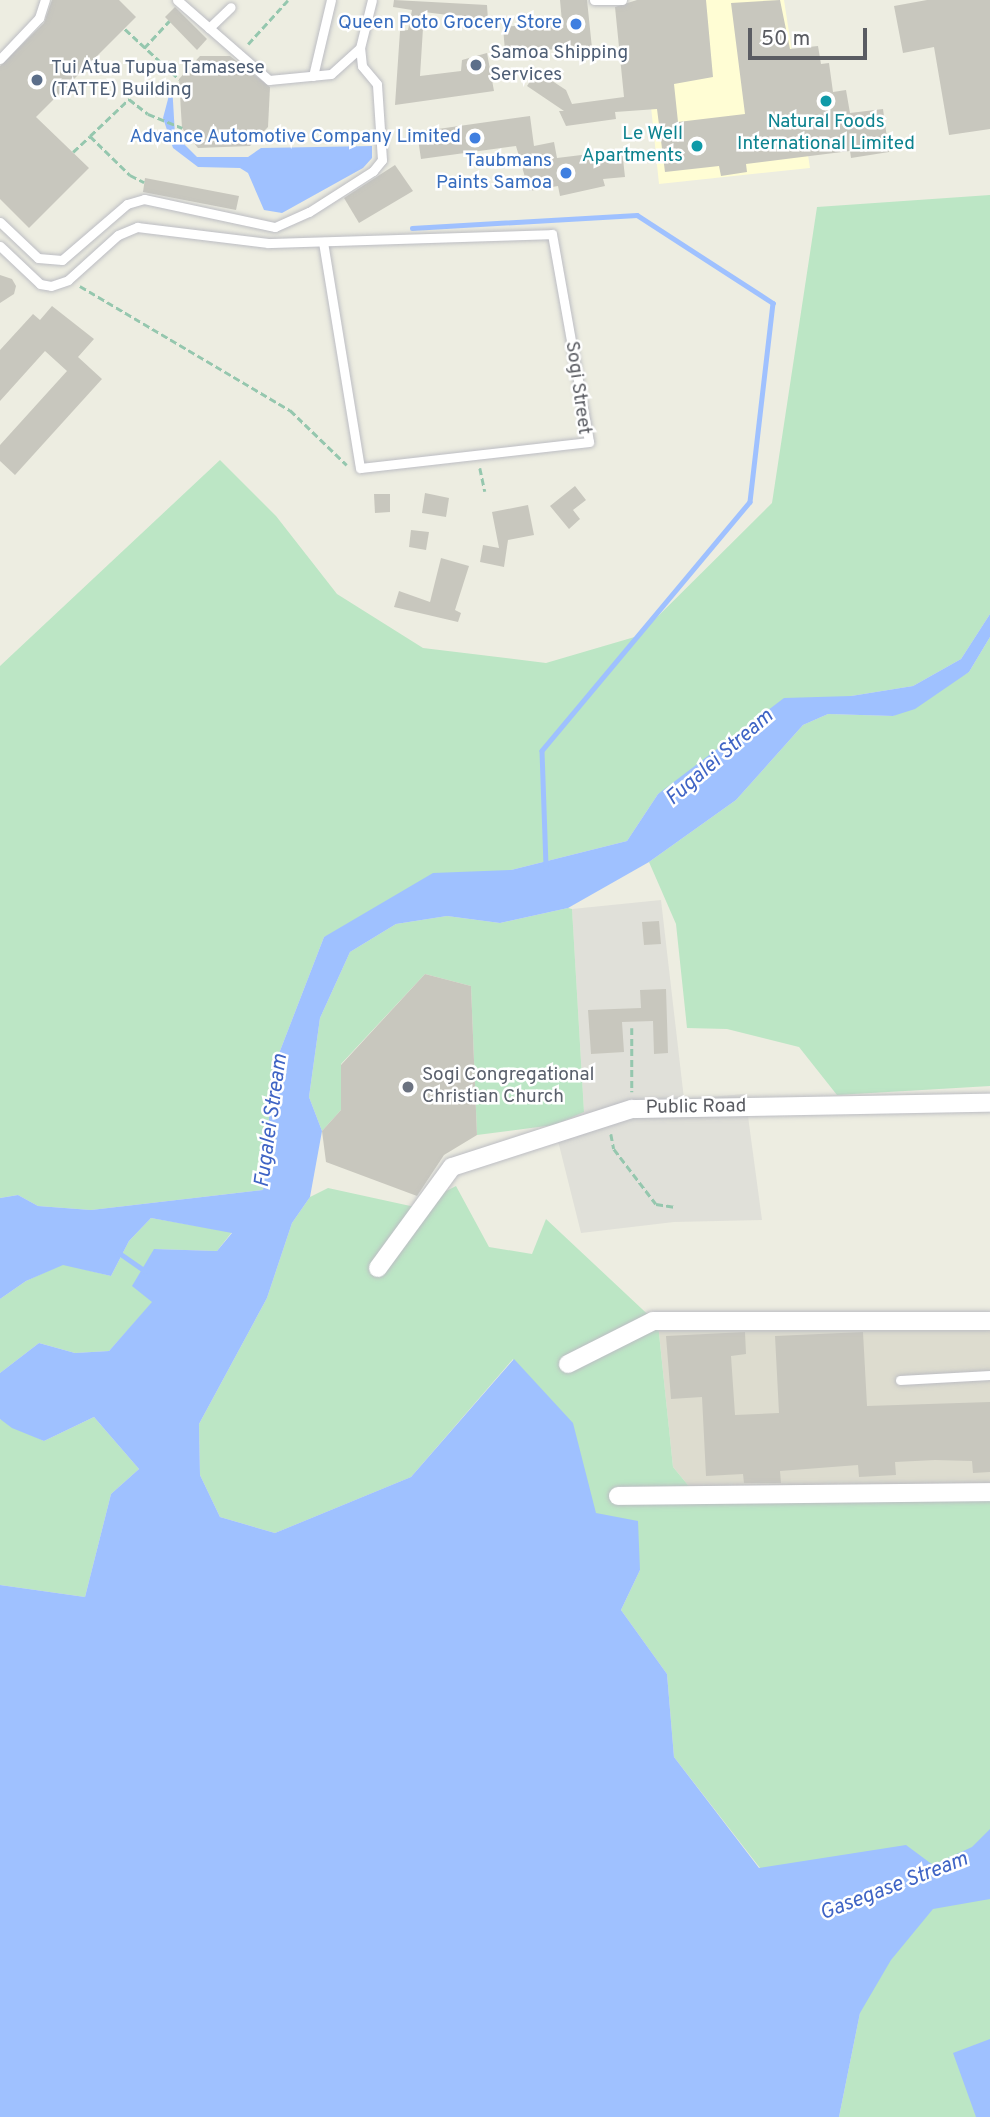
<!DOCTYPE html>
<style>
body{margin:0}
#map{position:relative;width:990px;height:2117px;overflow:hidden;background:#edede1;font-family:Overpass,sans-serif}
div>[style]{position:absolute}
.commercial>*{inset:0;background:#fffdd4}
.industrial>*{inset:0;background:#e0e0d9}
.education>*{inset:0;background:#dddccf}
.green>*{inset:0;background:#bce6c5}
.water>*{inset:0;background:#9fc1ff}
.stream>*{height:4.5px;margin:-2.25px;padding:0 2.25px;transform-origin:2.25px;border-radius:2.25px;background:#9fc1ff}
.building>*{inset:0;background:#c8c7be}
.path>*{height:2.5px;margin-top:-1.25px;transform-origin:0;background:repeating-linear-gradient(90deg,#95c7ae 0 7px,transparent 0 10.5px)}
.roads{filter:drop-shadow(0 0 2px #bcbdc3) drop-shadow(0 0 2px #bcbdc3)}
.lane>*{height:9px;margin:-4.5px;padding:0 4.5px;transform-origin:4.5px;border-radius:4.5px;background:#fff}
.street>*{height:18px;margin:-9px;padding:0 9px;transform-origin:9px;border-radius:9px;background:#fff}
.dots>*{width:19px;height:19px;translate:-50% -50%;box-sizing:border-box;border:4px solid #fff;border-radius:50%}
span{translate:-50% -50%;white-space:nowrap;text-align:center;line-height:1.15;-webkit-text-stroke:5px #fff;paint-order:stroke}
.shop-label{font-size:19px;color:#366cbe}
.right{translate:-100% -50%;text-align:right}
.service-label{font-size:19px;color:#4e5e75}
.left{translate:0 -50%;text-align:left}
.culture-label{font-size:19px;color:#0d838f}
.street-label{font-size:19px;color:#5a5c62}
.worship-label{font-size:19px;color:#5b616d}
.water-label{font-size:21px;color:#3f64c5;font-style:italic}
.scale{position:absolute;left:748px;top:28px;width:119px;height:32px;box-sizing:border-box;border:4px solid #5a5c62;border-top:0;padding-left:9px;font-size:21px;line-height:24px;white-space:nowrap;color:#5a5c62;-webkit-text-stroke:5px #fff;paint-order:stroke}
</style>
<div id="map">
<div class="commercial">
<div style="clip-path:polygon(640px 0,784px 0,810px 168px,659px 184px)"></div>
</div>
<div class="industrial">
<div style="clip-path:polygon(661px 900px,684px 1099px,745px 1094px,762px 1220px,674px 1222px,581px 1233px,554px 1125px,584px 1111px,572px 909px)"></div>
</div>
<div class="education">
<div style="clip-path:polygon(658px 1324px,990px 1325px,990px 1488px,692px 1490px,673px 1467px)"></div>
</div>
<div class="green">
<div style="clip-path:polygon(990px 195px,990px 614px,961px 659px,913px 686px,851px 696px,658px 794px,627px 841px,511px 870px,324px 937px,273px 1069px,263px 1190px,91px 1210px,38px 1206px,18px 1195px,0 1198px,0 666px,220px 460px,276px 516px,337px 594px,423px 648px,546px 663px,638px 636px,772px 503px,817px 207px)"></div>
<div style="clip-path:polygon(990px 637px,990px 1086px,837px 1095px,799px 1047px,727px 1029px,687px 1028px,676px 924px,649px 862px,736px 800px,803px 725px,828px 714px,893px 716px,969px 672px)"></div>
<div style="clip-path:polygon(568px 908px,572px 909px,584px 1112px,554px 1125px,477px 1135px,471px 986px,425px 974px,341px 1064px,341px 1110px,322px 1131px,309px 1097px,320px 1018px,350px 952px,396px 924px,447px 916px,500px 923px)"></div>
<div style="clip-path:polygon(456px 1186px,489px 1247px,532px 1254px,546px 1219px,658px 1324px,673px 1467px,692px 1490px,990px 1488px,990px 2117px,839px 2117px,860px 2013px,760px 1868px,674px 1757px,667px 1674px,621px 1610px,640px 1570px,596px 1514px,513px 1359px,411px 1477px,275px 1533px,220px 1517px,200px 1475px,199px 1424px,267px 1298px,292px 1223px,310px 1197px,328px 1188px,415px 1207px)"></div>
<div style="clip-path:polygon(151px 1218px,232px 1232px,217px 1251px,154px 1249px,153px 1302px,109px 1351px,75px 1353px,39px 1343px,0 1373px,0 1299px,26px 1281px,63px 1264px,111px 1276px,129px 1241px)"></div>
<div style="clip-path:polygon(94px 1417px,139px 1469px,111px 1494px,85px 1597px,0 1585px,0 1419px,44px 1441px)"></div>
</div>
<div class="water">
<div style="clip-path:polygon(172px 84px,175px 135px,197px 157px,248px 157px,261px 148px,372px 146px,372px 158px,363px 168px,282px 213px,264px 210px,248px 173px,240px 168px,198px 167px,173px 148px,163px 118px)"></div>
<div style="clip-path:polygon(990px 614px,990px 637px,969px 672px,915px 709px,893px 716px,828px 714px,803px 725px,736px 800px,649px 862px,568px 908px,500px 923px,447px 916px,396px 924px,350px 952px,320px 1018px,309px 1097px,322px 1131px,310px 1197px,292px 1223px,267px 1298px,199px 1424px,200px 1475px,220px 1517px,275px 1533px,411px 1477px,514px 1359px,573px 1423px,596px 1513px,638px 1521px,640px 1570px,621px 1610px,667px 1674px,674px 1757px,759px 1868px,906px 1845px,933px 1865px,972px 1847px,990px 1829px,990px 1899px,933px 1909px,891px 1960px,860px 2013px,839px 2117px,0 2117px,0 1585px,85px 1597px,111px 1494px,139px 1469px,94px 1417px,44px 1441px,12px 1428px,0 1419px,0 1373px,39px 1343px,75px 1353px,109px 1351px,152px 1302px,132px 1286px,154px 1249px,217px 1251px,232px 1233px,151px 1218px,129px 1241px,111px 1276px,63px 1265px,26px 1281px,0 1299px,0 1198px,18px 1195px,38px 1206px,91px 1210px,263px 1190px,273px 1069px,324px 937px,433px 873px,511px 870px,627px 841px,658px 794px,784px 698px,851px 696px,913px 686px,961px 659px)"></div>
<div style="clip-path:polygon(990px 2039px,990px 2117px,976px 2117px,953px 2053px)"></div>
</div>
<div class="stream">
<div style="left:412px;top:228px;width:225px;rotate:-3.3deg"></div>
<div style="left:637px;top:215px;width:162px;rotate:32.9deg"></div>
<div style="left:773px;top:303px;width:200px;rotate:96.6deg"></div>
<div style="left:750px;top:502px;width:324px;rotate:129.9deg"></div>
<div style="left:542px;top:751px;width:116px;rotate:88deg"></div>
<div style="left:118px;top:1252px;width:33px;rotate:35deg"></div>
</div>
<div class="building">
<div style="clip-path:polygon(52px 0,119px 0,136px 17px,36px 117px,89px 168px,29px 228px,0 199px,0 66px,44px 23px)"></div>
<div style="clip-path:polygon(394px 0,487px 5px,488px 20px,424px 12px,420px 76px,461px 71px,462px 60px,487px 53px,494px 91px,395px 105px,400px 31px,408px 30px,412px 10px,393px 7px)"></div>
<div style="clip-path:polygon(560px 0,587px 0,592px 48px,505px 51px,503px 27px,562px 22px)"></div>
<div style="clip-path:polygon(637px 0,706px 0,713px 77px,674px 84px,678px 122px,745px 114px,731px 3px,780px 0,790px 49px,818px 46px,821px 64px,829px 63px,833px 92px,846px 90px,850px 113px,883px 109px,889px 152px,851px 158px,850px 151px,746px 164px,747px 172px,721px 176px,719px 166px,665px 172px,657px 109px,615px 112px,616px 119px,566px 126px,559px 111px,564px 111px,527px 86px,537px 71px,566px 90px,572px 104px,624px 97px,615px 7px)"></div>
<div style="clip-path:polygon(927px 0,990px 0,990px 129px,949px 135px,934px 47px,903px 53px,894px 6px)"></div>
<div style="clip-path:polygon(175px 7px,207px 39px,197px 50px,165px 17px)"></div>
<div style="clip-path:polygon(200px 56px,230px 56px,270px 87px,268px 127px,250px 146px,198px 148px,182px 128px,179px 79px)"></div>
<div style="clip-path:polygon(530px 116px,534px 146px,554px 142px,557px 158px,622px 150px,625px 177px,603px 179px,605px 186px,560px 196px,558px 186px,529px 191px,516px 146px,421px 159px,417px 132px)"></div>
<div style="clip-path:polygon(395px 165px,413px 191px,359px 223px,344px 198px)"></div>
<div style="clip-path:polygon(145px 178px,239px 196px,236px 210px,143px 192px)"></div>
<div style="clip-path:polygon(0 275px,12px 279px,16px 286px,14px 294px,0 303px)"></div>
<div style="clip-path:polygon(52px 306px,94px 339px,78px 357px,102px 379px,15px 475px,0 461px,0 445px,67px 371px,45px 351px,0 401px,0 350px,33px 314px,40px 320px)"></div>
<div style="clip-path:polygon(575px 486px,586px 500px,573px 510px,580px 519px,569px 529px,550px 506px)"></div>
<div style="clip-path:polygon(425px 493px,449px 498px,446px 517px,422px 513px)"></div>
<div style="clip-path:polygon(374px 494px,390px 494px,390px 512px,375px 513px)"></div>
<div style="clip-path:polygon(528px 505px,534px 535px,508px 540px,504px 567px,480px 562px,483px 545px,499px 548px,492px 512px)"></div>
<div style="clip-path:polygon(411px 530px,429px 532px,426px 550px,409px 547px)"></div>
<div style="clip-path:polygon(441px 558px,469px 566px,455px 610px,461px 613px,458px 622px,394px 607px,399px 591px,430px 602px)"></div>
<div style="clip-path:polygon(659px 921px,661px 944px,644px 945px,642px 922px)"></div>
<div style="clip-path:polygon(425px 974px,471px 986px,477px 1135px,444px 1155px,417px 1196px,326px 1162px,322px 1131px,341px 1110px,341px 1065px)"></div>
<div style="clip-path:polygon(666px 989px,668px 1053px,654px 1054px,653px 1021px,622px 1022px,624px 1052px,591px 1054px,588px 1010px,641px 1008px,640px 990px)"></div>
<div style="clip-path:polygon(745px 1332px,746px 1354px,731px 1356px,735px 1415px,779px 1413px,775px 1336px,863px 1332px,867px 1406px,990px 1402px,990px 1472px,973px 1473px,972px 1461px,935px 1460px,895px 1462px,896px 1475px,859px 1477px,858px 1465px,780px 1471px,781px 1483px,744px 1483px,743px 1474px,706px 1476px,702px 1397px,671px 1399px,666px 1336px)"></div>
</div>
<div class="path">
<div style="left:125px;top:29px;width:74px;rotate:42.8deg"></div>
<div style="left:248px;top:44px;width:59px;rotate:-47.7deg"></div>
<div style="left:144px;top:48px;width:37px;rotate:-47deg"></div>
<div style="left:90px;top:136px;width:54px;rotate:-43.5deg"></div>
<div style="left:129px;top:99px;width:24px;rotate:38deg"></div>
<div style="left:148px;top:114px;width:37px;rotate:22deg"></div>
<div style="left:73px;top:152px;width:23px;rotate:-43deg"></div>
<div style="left:90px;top:136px;width:56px;rotate:44.3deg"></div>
<div style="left:130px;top:175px;width:16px;rotate:27deg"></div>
<div style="left:80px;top:286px;width:244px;rotate:30.6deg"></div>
<div style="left:290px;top:410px;width:79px;rotate:44deg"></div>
<div style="left:480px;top:468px;width:24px;rotate:78deg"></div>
<div style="left:632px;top:1028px;width:64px;rotate:90deg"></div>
<div style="left:611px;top:1134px;width:15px;rotate:79deg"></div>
<div style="left:614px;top:1149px;width:69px;rotate:52.6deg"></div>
<div style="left:656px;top:1204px;width:18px;rotate:9deg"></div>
</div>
<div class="roads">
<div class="lane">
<div style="left:177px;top:0;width:122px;rotate:41deg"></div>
<div style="left:269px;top:80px;width:62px;rotate:-5.5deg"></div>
<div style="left:331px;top:74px;width:39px;rotate:-42deg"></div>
<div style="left:360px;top:48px;width:49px;rotate:-76deg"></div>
<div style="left:594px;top:0;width:28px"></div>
<div style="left:209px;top:28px;width:30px;rotate:-44deg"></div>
<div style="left:0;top:59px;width:57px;rotate:-46.4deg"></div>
<div style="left:39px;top:18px;width:19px;rotate:-72deg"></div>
<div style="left:313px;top:76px;width:78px;rotate:-76.7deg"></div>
<div style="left:0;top:222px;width:52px;rotate:43.5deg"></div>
<div style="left:38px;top:258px;width:24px;rotate:5deg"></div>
<div style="left:62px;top:260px;width:86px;rotate:-40.7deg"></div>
<div style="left:127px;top:204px;width:18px;rotate:-16deg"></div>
<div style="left:144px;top:199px;width:134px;rotate:12.1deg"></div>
<div style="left:275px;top:227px;width:37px;rotate:-24deg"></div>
<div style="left:309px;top:212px;width:76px;rotate:-32.6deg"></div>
<div style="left:373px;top:171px;width:14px;rotate:-51deg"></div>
<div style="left:382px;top:160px;width:76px;rotate:-93.8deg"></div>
<div style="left:377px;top:84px;width:23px;rotate:-130deg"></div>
<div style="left:362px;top:66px;width:18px;rotate:-96deg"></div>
<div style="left:0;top:246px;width:55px;rotate:43.5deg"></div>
<div style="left:40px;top:284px;width:11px;rotate:10deg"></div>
<div style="left:51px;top:286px;width:18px;rotate:-19deg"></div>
<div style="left:68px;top:280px;width:67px;rotate:-42deg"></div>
<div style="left:118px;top:235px;width:21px;rotate:-23deg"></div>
<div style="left:137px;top:227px;width:132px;rotate:7deg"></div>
<div style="left:268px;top:243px;width:284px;rotate:-1.8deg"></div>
<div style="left:552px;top:234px;width:211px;rotate:79.9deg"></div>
<div style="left:589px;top:442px;width:230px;rotate:173.5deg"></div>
<div style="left:360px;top:468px;width:229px;rotate:-99.3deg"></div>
<div style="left:900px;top:1380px;width:90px;rotate:-3.2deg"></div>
</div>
<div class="street">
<div style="left:378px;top:1268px;width:125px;rotate:-53.8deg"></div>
<div style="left:452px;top:1167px;width:189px;rotate:-17.9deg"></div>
<div style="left:632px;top:1109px;width:358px;rotate:-1deg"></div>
<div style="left:568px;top:1364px;width:95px;rotate:-26.8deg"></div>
<div style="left:653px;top:1321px;width:337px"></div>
<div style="left:618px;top:1496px;width:372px;rotate:-0.6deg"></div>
</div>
</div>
<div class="dots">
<div style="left:576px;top:24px;background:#3f7fe0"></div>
<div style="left:476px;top:65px;background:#5c6f8a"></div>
<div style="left:37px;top:80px;background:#5c6f8a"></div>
<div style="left:826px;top:101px;background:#0f9aa8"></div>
<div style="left:475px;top:138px;background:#3f7fe0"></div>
<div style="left:697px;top:146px;background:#0f9aa8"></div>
<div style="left:566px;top:173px;background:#3f7fe0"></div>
<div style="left:408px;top:1087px;background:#6b7280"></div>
</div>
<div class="shop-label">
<span class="right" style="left:562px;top:24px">Queen Poto Grocery Store</span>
<span class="right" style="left:461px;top:138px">Advance Automotive Company Limited</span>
<span class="right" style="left:552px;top:173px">Taubmans<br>Paints Samoa</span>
</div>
<div class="service-label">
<span class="left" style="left:490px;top:65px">Samoa Shipping<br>Services</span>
<span class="left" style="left:51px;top:80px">Tui Atua Tupua Tamasese<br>(TATTE) Building</span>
</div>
<div class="culture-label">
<span style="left:826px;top:134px">Natural Foods<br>International Limited</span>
<span class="right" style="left:683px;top:146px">Le Well<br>Apartments</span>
</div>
<div class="street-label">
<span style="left:577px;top:388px;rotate:82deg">Sogi Street</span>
<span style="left:696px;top:1108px;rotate:-1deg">Public Road</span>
</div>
<div class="worship-label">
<span class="left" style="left:422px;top:1087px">Sogi Congregational<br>Christian Church</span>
</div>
<div class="water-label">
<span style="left:720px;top:758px;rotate:-41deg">Fugalei Stream</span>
<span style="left:272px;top:1121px;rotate:-82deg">Fugalei Stream</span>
<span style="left:894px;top:1887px;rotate:-21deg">Gasegase Stream</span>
</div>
<div class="scale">50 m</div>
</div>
